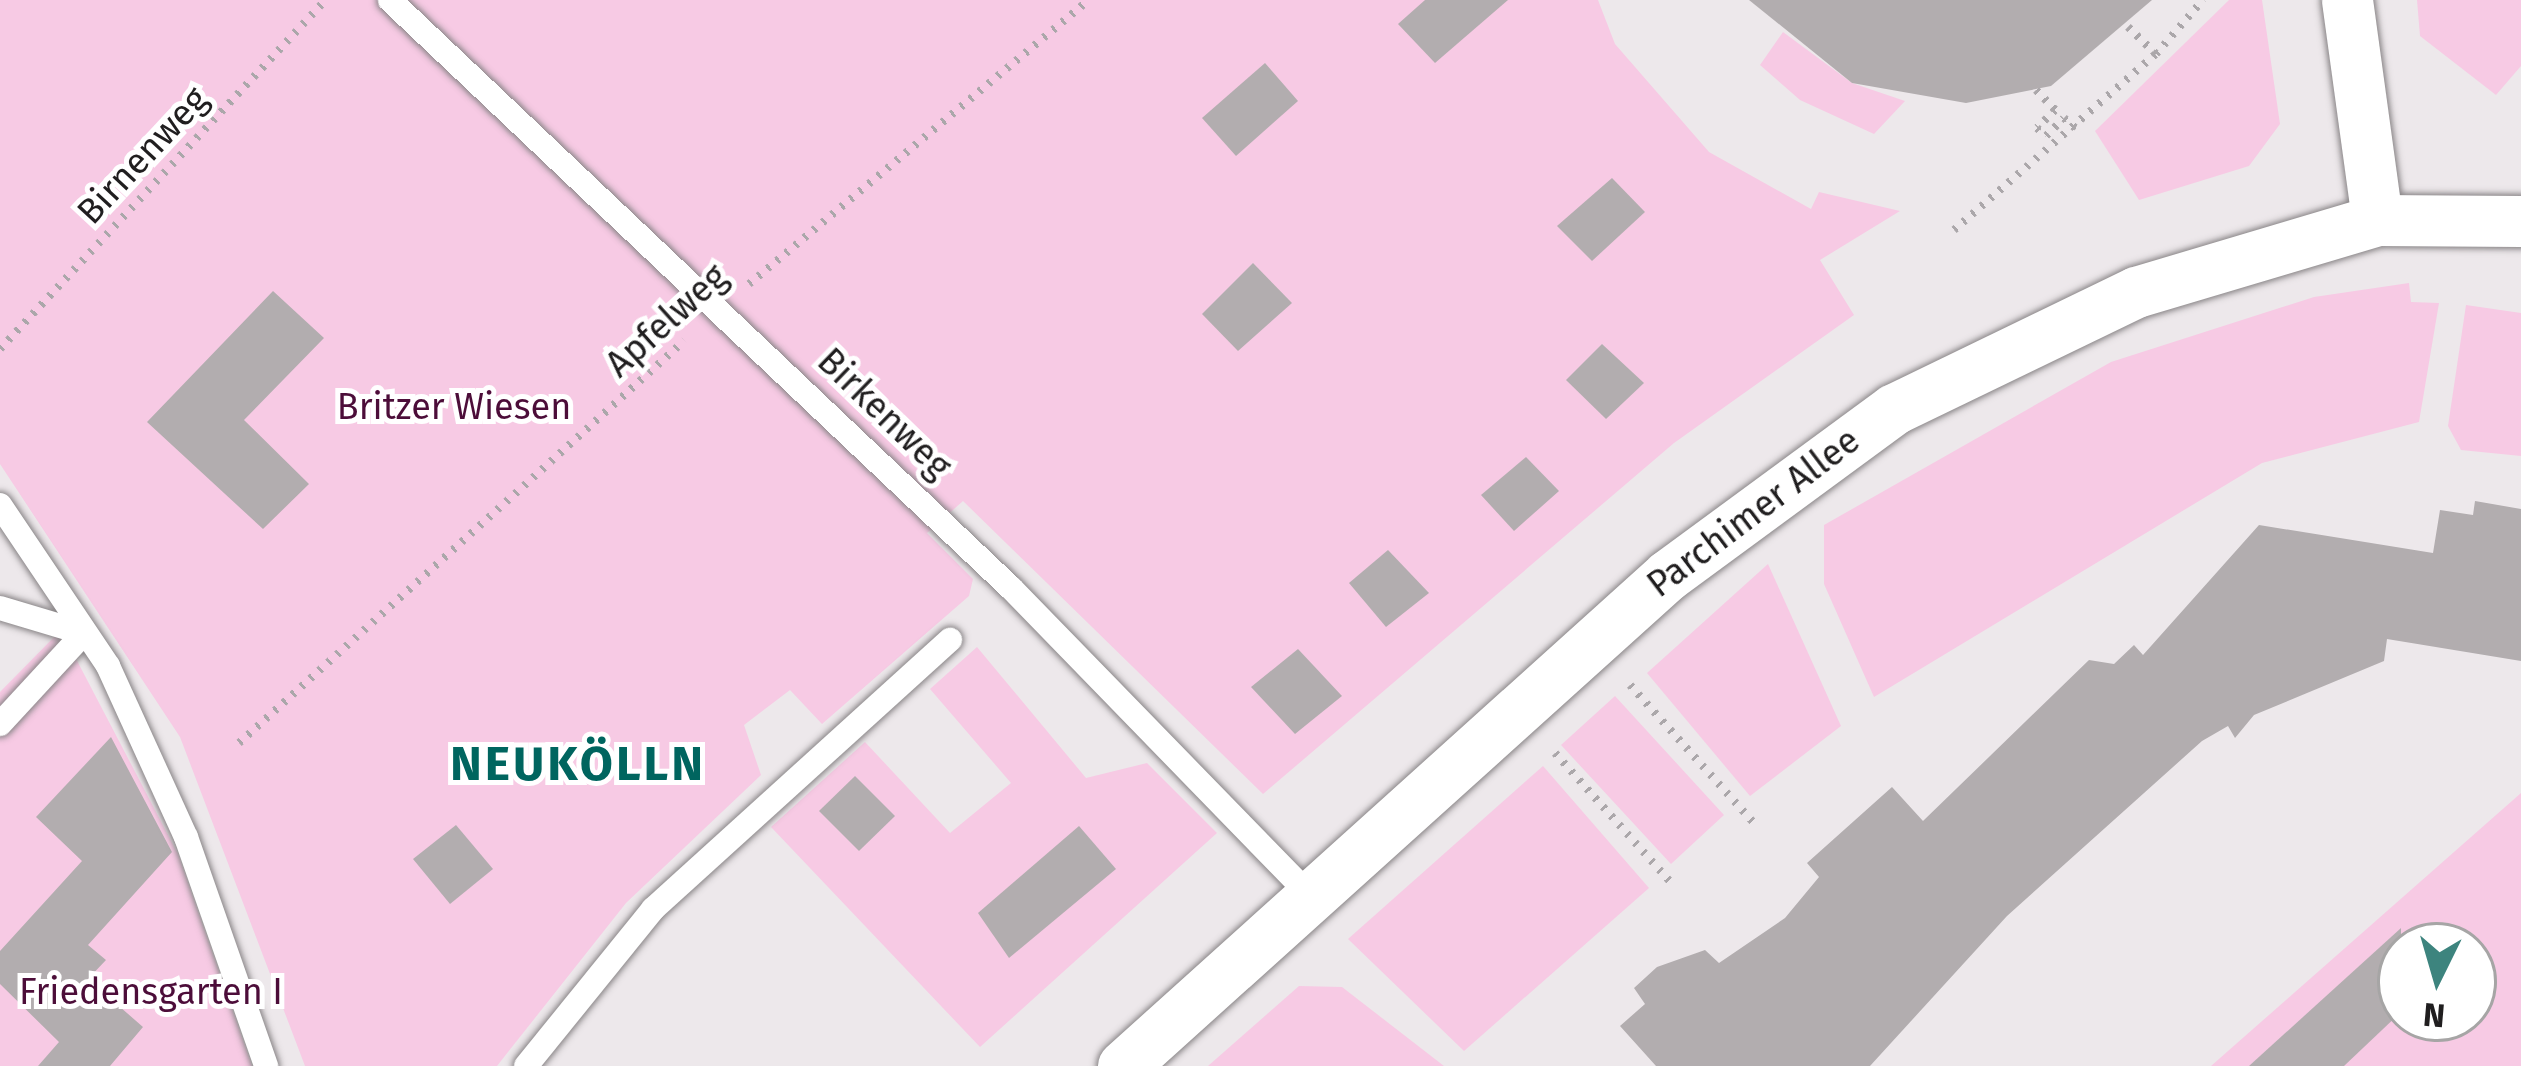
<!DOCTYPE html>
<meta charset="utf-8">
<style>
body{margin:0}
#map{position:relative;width:2521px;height:1066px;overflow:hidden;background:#ede8eb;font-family:"Fira Sans",sans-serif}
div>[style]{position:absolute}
.green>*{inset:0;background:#f7cae4}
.building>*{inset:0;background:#b2adaf}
.path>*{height:8px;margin-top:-4px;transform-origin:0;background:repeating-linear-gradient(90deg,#aba7aa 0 3px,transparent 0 12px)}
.roads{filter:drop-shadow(0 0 3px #898587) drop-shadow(0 0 3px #898587)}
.lane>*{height:24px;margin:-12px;padding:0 12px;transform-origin:12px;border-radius:12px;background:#fff}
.street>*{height:51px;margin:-25.5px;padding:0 25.5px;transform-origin:25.5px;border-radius:25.5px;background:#fff}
span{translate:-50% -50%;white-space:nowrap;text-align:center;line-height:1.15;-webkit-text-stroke:10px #fff;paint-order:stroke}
.street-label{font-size:36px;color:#201e1f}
.park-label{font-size:36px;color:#4c0d39}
.district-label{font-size:48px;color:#00655f;font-weight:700;letter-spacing:3px}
.north{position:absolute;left:2377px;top:922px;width:120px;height:120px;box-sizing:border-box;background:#fff;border:3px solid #a6a5a5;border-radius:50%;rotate:185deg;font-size:33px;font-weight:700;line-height:48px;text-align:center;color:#201e1f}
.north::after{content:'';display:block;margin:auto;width:42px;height:54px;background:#3d847e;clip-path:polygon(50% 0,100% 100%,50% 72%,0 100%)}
</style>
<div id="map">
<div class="green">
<div style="clip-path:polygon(0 0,1598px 0,1615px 44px,1709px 152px,1811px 209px,1819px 192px,1900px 211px,1820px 260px,1854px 315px,1674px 443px,1263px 794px,963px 501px,927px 533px,973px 579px,969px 596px,822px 724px,790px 690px,744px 725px,761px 775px,626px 903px,497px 1066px,305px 1066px,180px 737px,0 464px)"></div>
<div style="clip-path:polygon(2229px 0,2262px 0,2280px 124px,2249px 166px,2139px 200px,2095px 131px)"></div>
<div style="clip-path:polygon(2417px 0,2521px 0,2521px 66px,2496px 95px,2420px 36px)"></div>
<div style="clip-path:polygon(1783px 32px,1852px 83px,1905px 101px,1874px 134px,1800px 100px,1760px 65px)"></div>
<div style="clip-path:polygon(2409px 283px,2411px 302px,2439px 303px,2419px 422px,2262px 463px,1874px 697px,1824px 584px,1824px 525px,2111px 362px,2314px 297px)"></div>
<div style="clip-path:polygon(2466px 305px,2521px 313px,2521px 456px,2461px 450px,2448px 426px)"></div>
<div style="clip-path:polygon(1768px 564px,1841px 726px,1750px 796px,1647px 673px)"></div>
<div style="clip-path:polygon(61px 630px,178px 854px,252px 1066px,0 1066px,0 692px)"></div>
<div style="clip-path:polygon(977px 647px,1086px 778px,1147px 763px,1217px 833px,980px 1047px,771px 827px,865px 742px,950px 833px,1011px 783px,930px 689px)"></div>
<div style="clip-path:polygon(1615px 696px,1724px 815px,1671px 864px,1561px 745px)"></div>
<div style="clip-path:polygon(1543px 766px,1649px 888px,1464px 1051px,1348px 939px)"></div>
<div style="clip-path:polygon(evenodd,2521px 793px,2521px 1066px,2211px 1066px,2521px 793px,2401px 946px,2473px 946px,2473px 1018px,2401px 1018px,2401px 946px)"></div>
<div style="clip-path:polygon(1299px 986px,1342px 987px,1444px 1066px,1208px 1066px)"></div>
</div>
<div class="building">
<div style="clip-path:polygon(1425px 0,1508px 0,1435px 63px,1398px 24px)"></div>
<div style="clip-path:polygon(1749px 0,2152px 0,2051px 86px,1966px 103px,1852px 83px)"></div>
<div style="clip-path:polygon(1265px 63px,1298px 101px,1236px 156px,1202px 118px)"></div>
<div style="clip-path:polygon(1612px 178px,1645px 212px,1592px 261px,1557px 226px)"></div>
<div style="clip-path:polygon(1253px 263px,1292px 303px,1238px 351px,1202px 314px)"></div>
<div style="clip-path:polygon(273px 291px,324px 338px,244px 420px,309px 484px,263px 529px,147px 422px)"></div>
<div style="clip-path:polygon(1602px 344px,1644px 383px,1606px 419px,1566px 380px)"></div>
<div style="clip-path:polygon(1526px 457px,1559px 491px,1514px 531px,1481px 495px)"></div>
<div style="clip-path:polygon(2475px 501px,2521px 509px,2521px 661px,2387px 639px,2384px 661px,2254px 715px,2235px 738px,2228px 726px,2202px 741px,2007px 916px,1870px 1066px,1656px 1066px,1620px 1026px,1645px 1004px,1634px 988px,1657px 967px,1705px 950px,1719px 963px,1785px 918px,1819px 877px,1807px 863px,1892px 787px,1923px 821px,2089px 660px,2114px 664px,2134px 645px,2143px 655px,2259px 525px,2433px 553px,2440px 510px,2473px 515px)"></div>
<div style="clip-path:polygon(1388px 550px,1429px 593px,1386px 627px,1349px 583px)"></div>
<div style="clip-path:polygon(1298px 649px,1342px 696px,1295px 734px,1251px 687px)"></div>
<div style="clip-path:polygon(111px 737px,172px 852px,88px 945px,106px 960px,88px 979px,143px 1027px,110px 1066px,38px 1066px,59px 1042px,0 984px,0 951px,82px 861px,36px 817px)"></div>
<div style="clip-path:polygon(855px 776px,895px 816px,859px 851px,819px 811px)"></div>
<div style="clip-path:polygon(456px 825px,493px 869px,450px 904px,413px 859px)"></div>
<div style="clip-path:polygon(1079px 826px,1116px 869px,1009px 958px,978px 913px)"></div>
<div style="clip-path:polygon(2401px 928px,2401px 1012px,2344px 1066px,2249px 1066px)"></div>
</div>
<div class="path">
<div style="left:2156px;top:54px;width:72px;rotate:-49deg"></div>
<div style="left:2036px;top:90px;width:28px;rotate:46deg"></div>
<div style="left:2055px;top:110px;width:25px;rotate:135deg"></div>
<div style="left:2037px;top:128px;width:12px;rotate:42deg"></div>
<div style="left:2046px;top:136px;width:25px;rotate:-45deg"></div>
<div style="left:2064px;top:118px;width:15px;rotate:42deg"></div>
<div style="left:1954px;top:230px;width:268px;rotate:-41.1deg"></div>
<div style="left:2156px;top:54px;width:39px;rotate:-136deg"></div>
<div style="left:749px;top:284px;width:443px;rotate:-39.9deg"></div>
<div style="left:0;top:349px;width:478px;rotate:-47deg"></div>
<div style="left:1630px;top:685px;width:184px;rotate:48.1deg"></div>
<div style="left:239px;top:743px;width:600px;rotate:-42.09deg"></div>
<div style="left:1555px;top:753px;width:178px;rotate:48.2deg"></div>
</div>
<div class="roads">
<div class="lane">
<div style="left:390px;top:0;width:855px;rotate:43.44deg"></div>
<div style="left:1011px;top:588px;width:431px;rotate:45.8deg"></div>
<div style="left:0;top:505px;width:194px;rotate:56.1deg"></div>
<div style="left:108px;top:666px;width:188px;rotate:65.5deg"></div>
<div style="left:186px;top:837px;width:243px;rotate:70.7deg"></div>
<div style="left:0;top:608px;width:88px;rotate:16.6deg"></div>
<div style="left:0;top:724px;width:124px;rotate:-47.3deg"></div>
<div style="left:526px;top:1066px;width:202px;rotate:-51deg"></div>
<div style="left:653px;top:909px;width:401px;rotate:-42.2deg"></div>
</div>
<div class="street">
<div style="left:2347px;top:0;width:222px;rotate:82.2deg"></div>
<div style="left:1123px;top:1066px;width:734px;rotate:-42.02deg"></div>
<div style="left:1668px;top:575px;width:280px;rotate:-36.3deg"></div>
<div style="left:1894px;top:409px;width:269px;rotate:-25.8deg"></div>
<div style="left:2136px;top:292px;width:252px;rotate:-16.6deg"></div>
<div style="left:2377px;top:220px;width:144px;rotate:0.4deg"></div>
</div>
</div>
<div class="street-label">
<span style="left:143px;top:156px;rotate:-47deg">Birnenweg</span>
<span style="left:667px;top:321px;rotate:-42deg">Apfelweg</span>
<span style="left:884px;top:414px;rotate:44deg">Birkenweg</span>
<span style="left:1754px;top:513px;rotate:-37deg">Parchimer Allee</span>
</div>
<div class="park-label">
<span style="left:454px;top:408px">Britzer Wiesen</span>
<span style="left:151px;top:993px">Friedensgarten I</span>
</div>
<div class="district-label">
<span style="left:578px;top:765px">NEUKÖLLN</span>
</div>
<div class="north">N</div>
</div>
